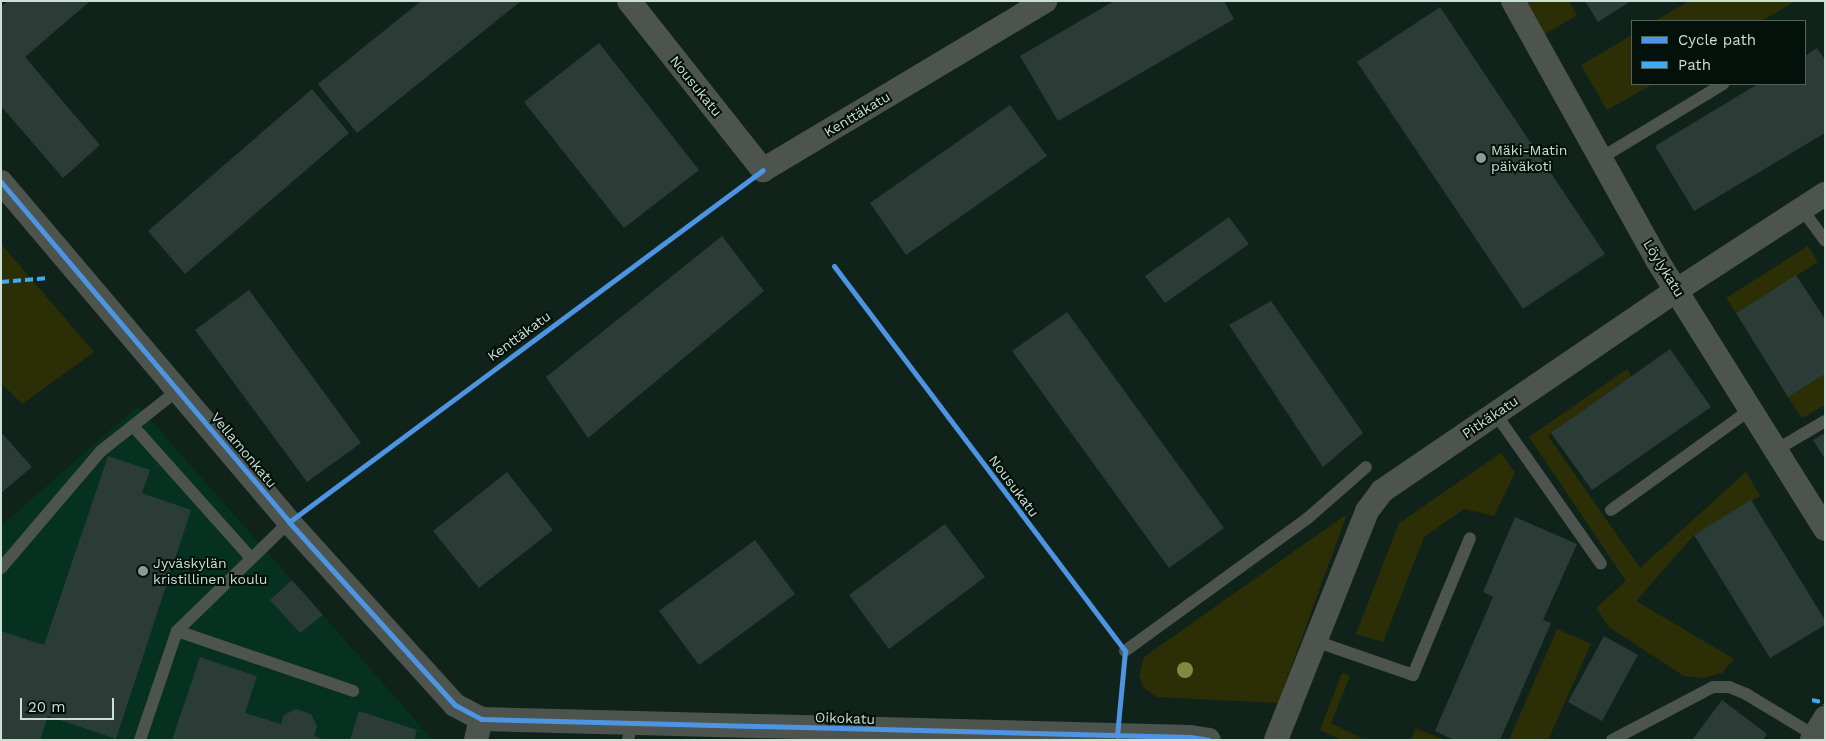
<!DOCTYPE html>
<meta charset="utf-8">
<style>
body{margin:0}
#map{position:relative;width:1826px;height:741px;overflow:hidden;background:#10231b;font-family:"Work Sans",sans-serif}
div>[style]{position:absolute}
.built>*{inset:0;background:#06301f}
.green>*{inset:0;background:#2c2f05}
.building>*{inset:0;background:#2b3c37}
.lane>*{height:12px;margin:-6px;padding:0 6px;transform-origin:6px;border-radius:6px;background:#4d534d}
.street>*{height:24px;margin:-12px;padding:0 12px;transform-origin:12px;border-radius:12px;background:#4d534d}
.quiet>*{height:4px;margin-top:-2px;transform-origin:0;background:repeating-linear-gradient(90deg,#3fa9f5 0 8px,transparent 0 12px)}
.cycleway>*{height:5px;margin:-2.5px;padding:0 2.5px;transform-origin:2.5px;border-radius:2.5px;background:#4d94e3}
.trees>*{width:16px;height:16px;margin:-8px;border-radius:50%;background:#7f8a43}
.dots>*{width:14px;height:14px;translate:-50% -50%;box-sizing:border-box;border:2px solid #04100a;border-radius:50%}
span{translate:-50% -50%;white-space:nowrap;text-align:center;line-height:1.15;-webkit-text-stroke:4px #04100a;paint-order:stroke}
.street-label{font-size:14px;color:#ccdfd4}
.poi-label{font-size:14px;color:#ccdfd4}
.left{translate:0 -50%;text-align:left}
.frame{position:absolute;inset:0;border:2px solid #ccdfd4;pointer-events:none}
.legend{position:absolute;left:1631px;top:20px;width:175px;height:65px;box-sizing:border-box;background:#04100a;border:1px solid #54635b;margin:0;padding:6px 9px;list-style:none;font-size:15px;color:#ccdfd4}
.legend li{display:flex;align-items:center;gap:10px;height:25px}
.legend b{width:25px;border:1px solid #54635b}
.scale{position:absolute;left:20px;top:698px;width:94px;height:22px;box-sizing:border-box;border:2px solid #ccdfd4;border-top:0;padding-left:6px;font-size:15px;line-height:18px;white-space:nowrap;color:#ccdfd4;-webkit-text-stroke:4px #04100a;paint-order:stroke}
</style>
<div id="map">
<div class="built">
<div style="clip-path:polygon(138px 406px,154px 424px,433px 740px,1px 740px,1px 526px)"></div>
</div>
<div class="green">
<div style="clip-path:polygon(1524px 1px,1569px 1px,1577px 15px,1544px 35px)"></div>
<div style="clip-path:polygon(1689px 1px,1796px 1px,1761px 21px,1655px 21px)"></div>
<div style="clip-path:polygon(1632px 35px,1632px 84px,1653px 84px,1607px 110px,1581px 65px)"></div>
<div style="clip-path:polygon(1px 244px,94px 352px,22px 404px,1px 383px)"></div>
<div style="clip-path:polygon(1808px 246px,1818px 262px,1736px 313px,1726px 298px)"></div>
<div style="clip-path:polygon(1627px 369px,1631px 376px,1548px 436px,1640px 568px,1746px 472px,1760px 496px,1694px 535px,1636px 601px,1734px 659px,1722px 673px,1704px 678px,1684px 676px,1609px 627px,1596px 608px,1626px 581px,1529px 437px)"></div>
<div style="clip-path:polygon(1825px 374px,1825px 405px,1802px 418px,1788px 397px)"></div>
<div style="clip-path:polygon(1501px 453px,1515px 473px,1494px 516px,1464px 509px,1424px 537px,1383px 642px,1356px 634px,1399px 523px)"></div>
<div style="clip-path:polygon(1347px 514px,1278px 703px,1156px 697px,1144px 688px,1139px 676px,1144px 657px)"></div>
<div style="clip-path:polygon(1557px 629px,1591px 644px,1548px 740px,1509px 740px)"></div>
<div style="clip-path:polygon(1342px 673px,1350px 676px,1331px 723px,1365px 740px,1342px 740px,1320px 730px)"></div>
<div style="clip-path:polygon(1416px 728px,1444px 740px,1411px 740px)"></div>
</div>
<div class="building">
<div style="clip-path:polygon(8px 1px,90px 1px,25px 57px,100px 145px,63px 178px,1px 106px,1px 7px)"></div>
<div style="clip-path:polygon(421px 1px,521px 1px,357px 133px,318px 84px)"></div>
<div style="clip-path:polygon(1114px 1px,1224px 1px,1234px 19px,1058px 121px,1020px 56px)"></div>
<div style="clip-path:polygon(1585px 1px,1631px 1px,1598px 22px)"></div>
<div style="clip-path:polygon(1440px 7px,1605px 254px,1523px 309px,1357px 62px)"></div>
<div style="clip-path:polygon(599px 43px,699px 170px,624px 228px,524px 102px)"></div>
<div style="clip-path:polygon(1817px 48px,1825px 60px,1825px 133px,1694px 211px,1655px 146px,1758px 84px,1805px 84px,1805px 56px)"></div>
<div style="clip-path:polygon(312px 89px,349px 133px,185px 274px,148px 231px)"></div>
<div style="clip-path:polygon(1010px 105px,1047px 156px,906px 255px,870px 203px)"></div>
<div style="clip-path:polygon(1229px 217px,1249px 244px,1165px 303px,1145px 276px)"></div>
<div style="clip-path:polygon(722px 236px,764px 291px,588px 438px,546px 377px)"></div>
<div style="clip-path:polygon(1796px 275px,1825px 319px,1825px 374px,1788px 397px,1736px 313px)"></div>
<div style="clip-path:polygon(249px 290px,361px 443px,307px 482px,195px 330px)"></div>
<div style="clip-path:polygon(1271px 301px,1363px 433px,1323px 467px,1229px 325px)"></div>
<div style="clip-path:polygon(1067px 312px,1224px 528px,1169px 568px,1012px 351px)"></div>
<div style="clip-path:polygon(1670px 349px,1711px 407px,1592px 490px,1551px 433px)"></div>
<div style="clip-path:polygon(1px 432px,32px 467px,1px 493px)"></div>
<div style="clip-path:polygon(1825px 433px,1825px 459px,1813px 440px)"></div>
<div style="clip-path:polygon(108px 456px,150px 470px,142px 493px,191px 510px,116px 739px,48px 716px,40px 740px,1px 740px,1px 631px,44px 645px)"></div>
<div style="clip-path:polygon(507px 472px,553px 530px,479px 588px,433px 531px)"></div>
<div style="clip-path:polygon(1751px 500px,1825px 620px,1825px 625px,1770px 658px,1694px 535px)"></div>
<div style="clip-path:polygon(1515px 517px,1577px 544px,1543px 620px,1551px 623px,1500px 740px,1454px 740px,1435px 731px,1493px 597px,1483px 592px)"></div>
<div style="clip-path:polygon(945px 524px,985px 577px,889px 649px,849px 595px)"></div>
<div style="clip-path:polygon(755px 540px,795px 594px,699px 665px,659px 611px)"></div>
<div style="clip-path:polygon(292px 580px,323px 615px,300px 633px,270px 600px)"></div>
<div style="clip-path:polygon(1604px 636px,1638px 655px,1602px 721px,1568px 702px)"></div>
<div style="clip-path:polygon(200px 657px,257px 676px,245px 713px,281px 724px,284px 715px,296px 709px,311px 714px,317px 726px,314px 736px,324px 740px,172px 740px)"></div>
<div style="clip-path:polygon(1722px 700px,1767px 734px,1763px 740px,1692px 740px)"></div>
<div style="clip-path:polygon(359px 711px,417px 730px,414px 740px,350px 740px)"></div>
</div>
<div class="lane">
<div style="left:1601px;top:158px;width:143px;rotate:-31.2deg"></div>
<div style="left:1802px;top:209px;width:39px;rotate:54deg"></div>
<div style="left:1495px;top:413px;width:184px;rotate:54.9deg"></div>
<div style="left:133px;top:426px;width:177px;rotate:48.2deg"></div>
<div style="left:1776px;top:450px;width:57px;rotate:-30.6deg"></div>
<div style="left:1611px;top:510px;width:173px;rotate:-35.8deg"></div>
<div style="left:1px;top:568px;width:154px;rotate:-49.5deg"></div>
<div style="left:101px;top:451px;width:98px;rotate:-38.4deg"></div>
<div style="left:177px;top:631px;width:186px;rotate:18.8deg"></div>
<div style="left:1315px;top:641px;width:104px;rotate:19.1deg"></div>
<div style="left:1413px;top:675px;width:148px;rotate:-67.4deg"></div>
<div style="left:1125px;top:651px;width:226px;rotate:-36deg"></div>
<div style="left:1308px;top:518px;width:77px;rotate:-41.3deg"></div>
<div style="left:140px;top:740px;width:115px;rotate:-71.3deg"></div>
<div style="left:177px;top:631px;width:156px;rotate:-44.2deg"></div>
<div style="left:628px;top:740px;width:17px;rotate:-77deg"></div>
<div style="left:1612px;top:740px;width:114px;rotate:-27.7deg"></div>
<div style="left:1713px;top:687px;width:16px"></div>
<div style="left:1729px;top:687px;width:18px;rotate:22deg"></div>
<div style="left:1746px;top:694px;width:79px;rotate:31.1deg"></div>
</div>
<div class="street">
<div style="left:629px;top:1px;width:216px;rotate:51.6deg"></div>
<div style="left:763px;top:170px;width:329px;rotate:-30.9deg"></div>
<div style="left:1513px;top:1px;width:296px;rotate:60.9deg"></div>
<div style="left:1657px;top:260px;width:317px;rotate:58deg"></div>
<div style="left:1px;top:182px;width:446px;rotate:49.7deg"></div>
<div style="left:289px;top:522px;width:247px;rotate:47.8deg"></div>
<div style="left:455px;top:705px;width:30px;rotate:28deg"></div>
<div style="left:481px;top:719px;width:709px;rotate:1.45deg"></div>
<div style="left:1190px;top:737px;width:19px;rotate:9deg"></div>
<div style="left:476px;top:740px;width:22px;rotate:-77deg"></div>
<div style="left:1276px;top:740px;width:246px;rotate:-68.3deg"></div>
<div style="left:1367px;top:511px;width:25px;rotate:-53deg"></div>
<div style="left:1382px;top:491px;width:357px;rotate:-34.3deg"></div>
<div style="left:1677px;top:290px;width:176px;rotate:-33deg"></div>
<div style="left:1812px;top:740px;width:26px;rotate:-59deg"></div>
</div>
<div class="quiet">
<div style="left:1px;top:282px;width:48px;rotate:-4.8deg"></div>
<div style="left:1812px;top:700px;width:13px;rotate:13deg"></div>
</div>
<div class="cycleway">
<div style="left:1px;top:182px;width:446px;rotate:49.7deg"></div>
<div style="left:289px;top:522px;width:247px;rotate:47.8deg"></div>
<div style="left:455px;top:705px;width:30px;rotate:28deg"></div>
<div style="left:481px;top:719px;width:709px;rotate:1.45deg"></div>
<div style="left:1190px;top:737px;width:19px;rotate:9deg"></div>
<div style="left:834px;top:266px;width:483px;rotate:52.9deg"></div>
<div style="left:1125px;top:651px;width:85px;rotate:95.4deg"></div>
<div style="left:289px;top:522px;width:590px;rotate:-36.6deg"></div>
</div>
<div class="trees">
<div style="left:1185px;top:670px"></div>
</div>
<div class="dots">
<div style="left:1481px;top:158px;background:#8a9d93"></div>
<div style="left:143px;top:571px;background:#8a9d93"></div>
</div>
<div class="street-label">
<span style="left:696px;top:86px;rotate:51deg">Nousukatu</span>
<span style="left:857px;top:114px;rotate:-31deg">Kenttäkatu</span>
<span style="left:1664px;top:268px;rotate:58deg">Löylykatu</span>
<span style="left:519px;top:336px;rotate:-36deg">Kenttäkatu</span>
<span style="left:1490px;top:417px;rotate:-34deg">Pitkäkatu</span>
<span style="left:244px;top:450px;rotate:50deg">Vellamonkatu</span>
<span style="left:1014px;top:486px;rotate:53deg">Nousukatu</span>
<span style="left:845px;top:718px;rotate:2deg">Oikokatu</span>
</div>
<div class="poi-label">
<span class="left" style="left:1491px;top:158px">Mäki-Matin<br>päiväkoti</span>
<span class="left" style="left:153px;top:571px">Jyväskylän<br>kristillinen koulu</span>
</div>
<div class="frame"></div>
<ul class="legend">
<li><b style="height:6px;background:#4d94e3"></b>Cycle path</li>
<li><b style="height:6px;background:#3fa9f5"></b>Path</li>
</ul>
<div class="scale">20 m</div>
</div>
